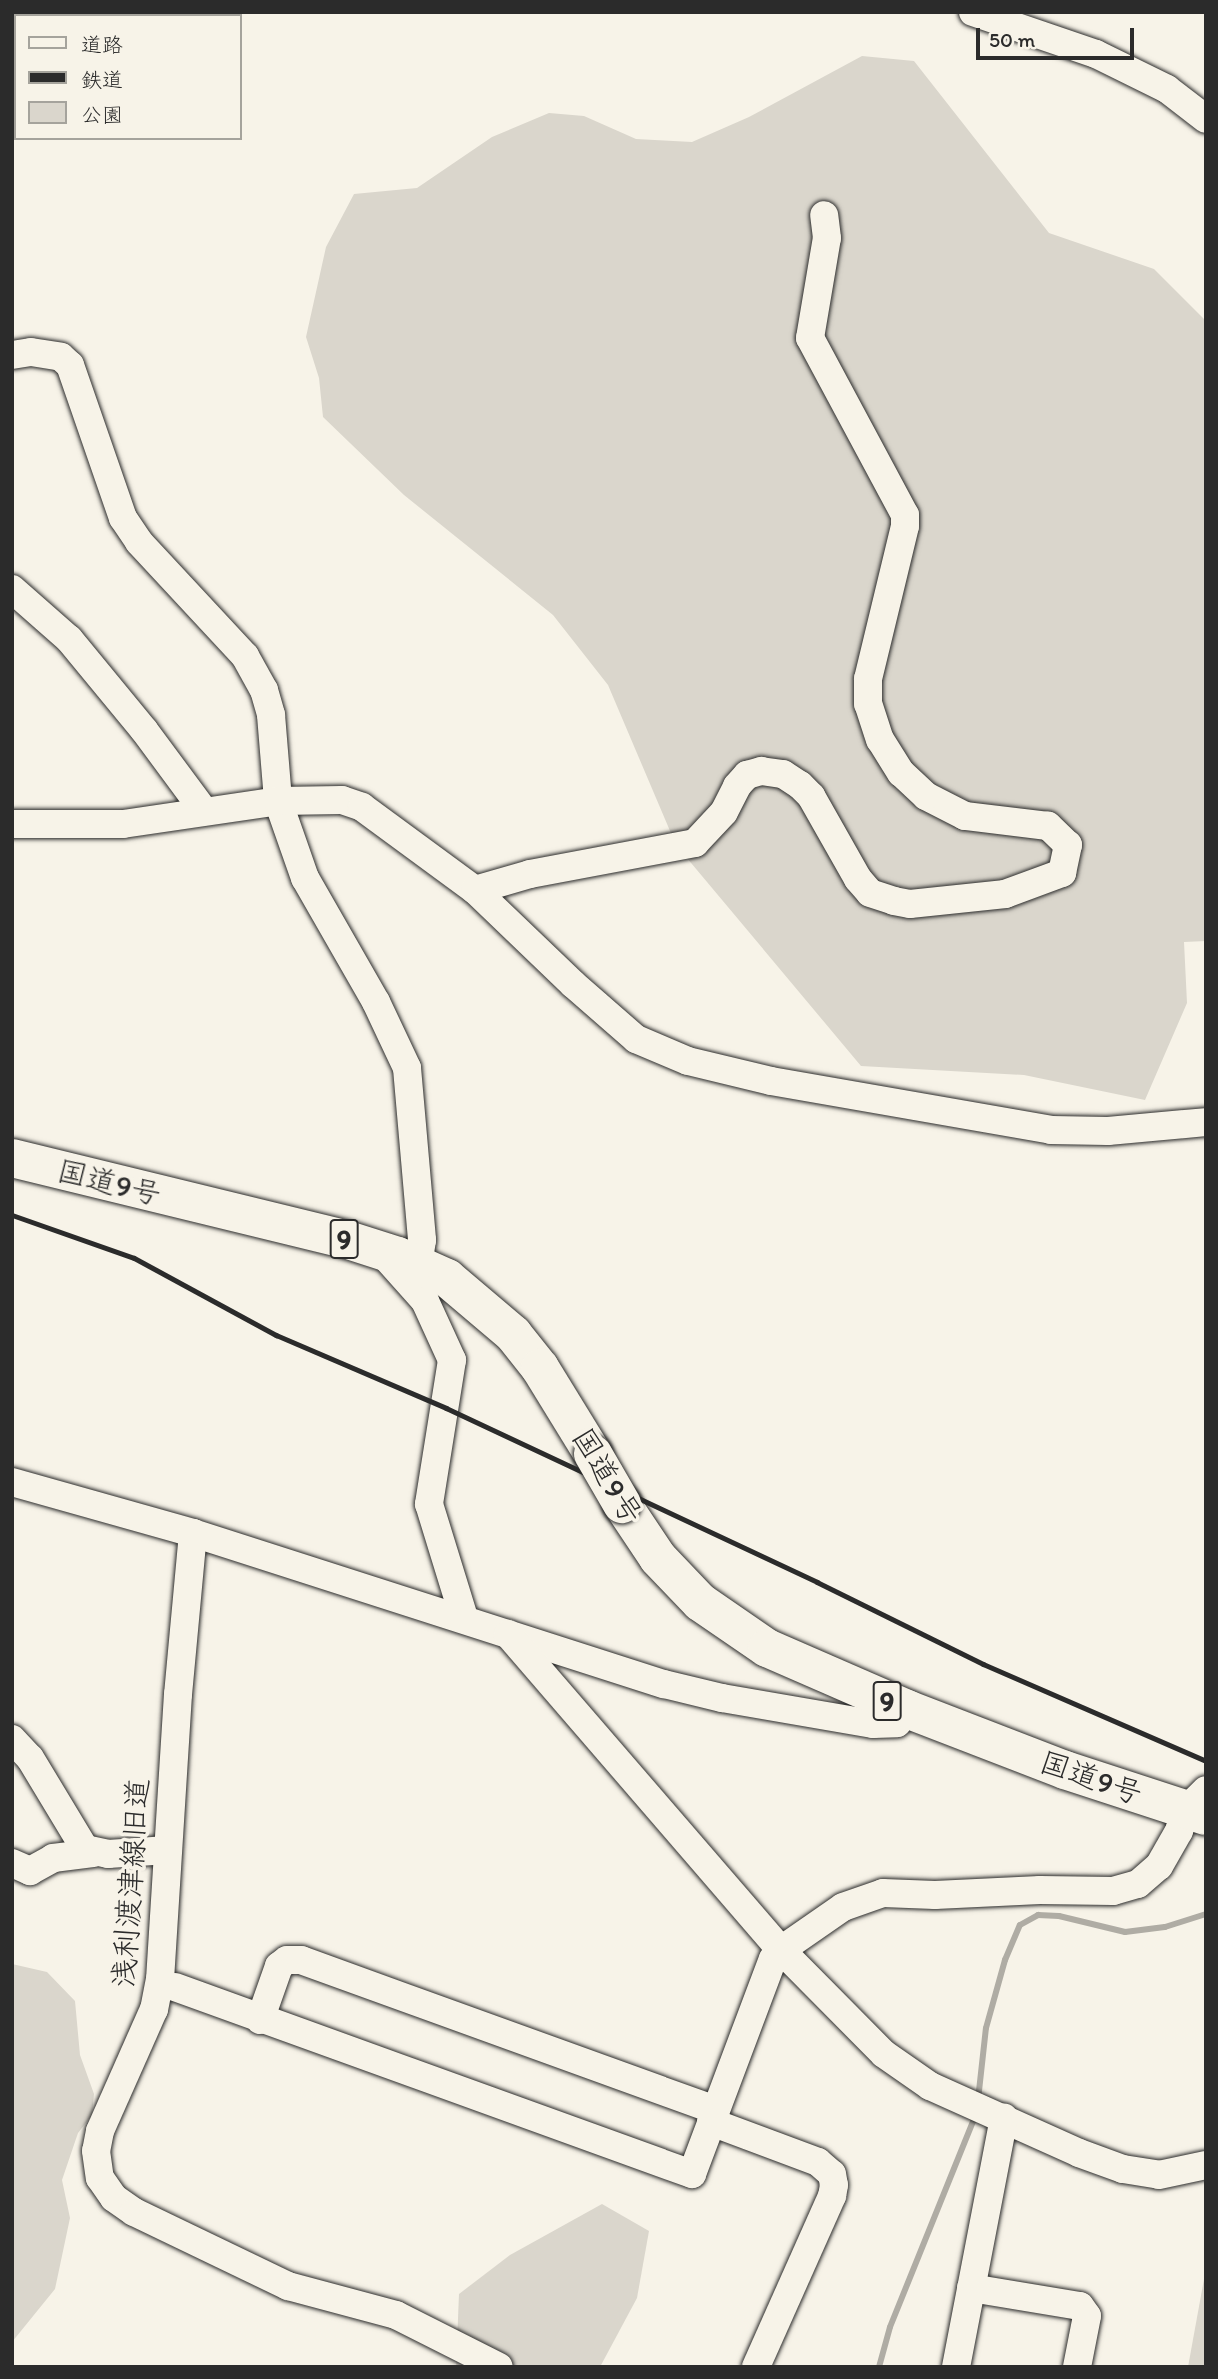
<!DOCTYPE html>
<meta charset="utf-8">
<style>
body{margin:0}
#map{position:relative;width:1218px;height:2379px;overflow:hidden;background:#f7f3e8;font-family:Itim,"Klee One",sans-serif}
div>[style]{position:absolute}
.green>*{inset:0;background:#dad6cc}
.stream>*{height:6px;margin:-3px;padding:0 3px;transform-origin:3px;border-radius:3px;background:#afaca4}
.roads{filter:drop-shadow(0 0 2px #2b2b2b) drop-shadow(0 0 2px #2b2b2b)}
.minor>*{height:28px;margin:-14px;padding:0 14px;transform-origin:14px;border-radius:14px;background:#f7f3e8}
.highway>*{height:38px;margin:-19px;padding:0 19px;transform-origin:19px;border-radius:19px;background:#f7f3e8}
.rail>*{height:5px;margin:-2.5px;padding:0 2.5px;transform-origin:2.5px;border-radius:2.5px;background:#2b2b2b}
.bridges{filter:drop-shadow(0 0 2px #2b2b2b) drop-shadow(0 0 2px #2b2b2b)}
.highway-bridge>*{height:38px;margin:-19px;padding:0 19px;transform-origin:19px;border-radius:19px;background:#f7f3e8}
span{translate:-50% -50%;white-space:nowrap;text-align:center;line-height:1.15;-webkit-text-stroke:7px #f7f3e8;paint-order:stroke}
.shield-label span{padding:2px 5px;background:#f7f3e8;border:2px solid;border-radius:5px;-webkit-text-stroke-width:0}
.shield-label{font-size:28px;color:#2b2b2b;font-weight:700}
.street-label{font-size:30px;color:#2b2b2b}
.frame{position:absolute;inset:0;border:14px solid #2b2b2b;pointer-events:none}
.legend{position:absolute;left:14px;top:14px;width:228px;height:126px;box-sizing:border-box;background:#f7f3e8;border:2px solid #a5a39c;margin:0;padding:9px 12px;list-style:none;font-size:21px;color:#2b2b2b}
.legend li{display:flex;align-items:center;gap:14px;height:35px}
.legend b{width:35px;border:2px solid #a5a39c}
.scale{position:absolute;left:976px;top:28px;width:158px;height:32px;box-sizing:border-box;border:4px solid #2b2b2b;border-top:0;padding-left:9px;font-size:21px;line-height:24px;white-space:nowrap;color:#2b2b2b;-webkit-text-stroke:5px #f7f3e8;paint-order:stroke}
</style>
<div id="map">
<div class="green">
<div style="clip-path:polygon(862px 56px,914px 61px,1049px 233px,1154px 269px,1206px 321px,1206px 941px,1184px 942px,1187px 1003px,1145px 1100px,1024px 1075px,861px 1066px,676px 845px,608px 685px,553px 615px,404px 495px,323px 417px,319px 378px,306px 337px,326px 247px,354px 194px,417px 188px,492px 137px,549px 113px,584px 116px,636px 139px,692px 142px,749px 117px)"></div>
<div style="clip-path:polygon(12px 1964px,47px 1972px,75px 2001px,80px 2055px,94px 2094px,92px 2115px,78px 2133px,62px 2180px,70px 2218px,55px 2289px,12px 2342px)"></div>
<div style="clip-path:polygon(602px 2204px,649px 2231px,637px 2298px,600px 2367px,456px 2367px,459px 2294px,510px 2255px)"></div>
<div style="clip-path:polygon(1206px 2268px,1206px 2367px,1188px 2367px)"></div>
</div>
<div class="stream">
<div style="left:978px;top:2100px;width:72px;rotate:-83.7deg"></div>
<div style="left:986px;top:2028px;width:71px;rotate:-74.4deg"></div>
<div style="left:1005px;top:1960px;width:38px;rotate:-67deg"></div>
<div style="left:1020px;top:1925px;width:21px;rotate:-29deg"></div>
<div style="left:1038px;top:1915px;width:21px;rotate:3deg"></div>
<div style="left:1059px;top:1916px;width:68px;rotate:13.6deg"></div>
<div style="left:1125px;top:1932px;width:40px;rotate:-7.1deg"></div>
<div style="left:1165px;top:1927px;width:43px;rotate:-17.6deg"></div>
<div style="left:879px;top:2367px;width:41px;rotate:-74.6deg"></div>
<div style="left:890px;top:2327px;width:230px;rotate:-68deg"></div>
</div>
<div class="roads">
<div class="minor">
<div style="left:973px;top:12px;width:130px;rotate:18.9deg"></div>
<div style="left:1096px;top:54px;width:79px;rotate:26.2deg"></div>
<div style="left:1167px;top:89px;width:49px;rotate:37.6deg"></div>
<div style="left:12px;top:355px;width:19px;rotate:-9deg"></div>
<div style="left:31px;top:352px;width:30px;rotate:9deg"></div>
<div style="left:61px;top:357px;width:12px;rotate:42deg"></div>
<div style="left:70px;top:365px;width:162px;rotate:70.9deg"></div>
<div style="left:123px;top:518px;width:29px;rotate:56deg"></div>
<div style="left:139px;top:542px;width:156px;rotate:47.1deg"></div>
<div style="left:245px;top:656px;width:39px;rotate:61deg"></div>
<div style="left:264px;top:690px;width:26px;rotate:74deg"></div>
<div style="left:271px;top:715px;width:86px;rotate:85.3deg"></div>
<div style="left:278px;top:801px;width:82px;rotate:70.7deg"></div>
<div style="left:305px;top:878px;width:143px;rotate:60.2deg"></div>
<div style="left:376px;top:1002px;width:73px;rotate:64.8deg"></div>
<div style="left:407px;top:1068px;width:173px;rotate:85deg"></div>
<div style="left:422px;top:1240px;width:25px;rotate:99deg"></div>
<div style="left:12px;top:589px;width:76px;rotate:41.3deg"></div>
<div style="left:69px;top:639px;width:118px;rotate:50.5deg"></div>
<div style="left:144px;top:730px;width:101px;rotate:53.5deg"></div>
<div style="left:12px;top:824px;width:111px"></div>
<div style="left:123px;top:824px;width:157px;rotate:-8.4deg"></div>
<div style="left:278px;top:801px;width:64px;rotate:-0.9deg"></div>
<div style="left:342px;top:800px;width:21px;rotate:19deg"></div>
<div style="left:362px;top:807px;width:140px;rotate:36.3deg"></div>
<div style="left:475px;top:890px;width:136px;rotate:43.8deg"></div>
<div style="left:573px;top:984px;width:84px;rotate:41.1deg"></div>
<div style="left:636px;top:1039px;width:56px;rotate:22.9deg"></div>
<div style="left:688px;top:1061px;width:85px;rotate:13.5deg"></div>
<div style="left:771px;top:1081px;width:284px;rotate:9.9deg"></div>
<div style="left:1051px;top:1130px;width:57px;rotate:1deg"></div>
<div style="left:1108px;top:1131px;width:98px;rotate:-5.2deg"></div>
<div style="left:475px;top:890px;width:57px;rotate:-16.2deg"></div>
<div style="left:530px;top:874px;width:168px;rotate:-10.6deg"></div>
<div style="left:695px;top:843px;width:42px;rotate:-46.9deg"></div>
<div style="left:724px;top:812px;width:29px;rotate:-63deg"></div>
<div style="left:737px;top:786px;width:15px;rotate:-48deg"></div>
<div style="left:747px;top:775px;width:15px;rotate:-16deg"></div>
<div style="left:761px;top:771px;width:22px;rotate:8deg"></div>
<div style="left:783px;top:774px;width:20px;rotate:33deg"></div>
<div style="left:800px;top:785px;width:16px;rotate:45deg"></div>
<div style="left:811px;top:796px;width:95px;rotate:60.5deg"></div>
<div style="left:858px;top:879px;width:18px;rotate:49deg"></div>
<div style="left:870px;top:893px;width:25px;rotate:18deg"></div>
<div style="left:894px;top:901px;width:16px;rotate:11deg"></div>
<div style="left:910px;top:904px;width:96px;rotate:-6deg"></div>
<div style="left:1005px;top:894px;width:61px;rotate:-20.2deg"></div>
<div style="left:1062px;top:873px;width:29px;rotate:-78deg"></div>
<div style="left:1068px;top:845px;width:28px;rotate:-136deg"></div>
<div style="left:1048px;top:826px;width:84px;rotate:-173.1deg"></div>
<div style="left:965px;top:816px;width:44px;rotate:-152.9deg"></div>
<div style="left:926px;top:796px;width:34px;rotate:-137deg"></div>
<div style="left:901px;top:773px;width:39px;rotate:-122deg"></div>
<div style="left:880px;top:740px;width:38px;rotate:-108deg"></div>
<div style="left:868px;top:704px;width:25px;rotate:-90deg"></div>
<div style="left:868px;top:679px;width:157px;rotate:-76.4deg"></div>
<div style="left:905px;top:526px;width:11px;rotate:-90deg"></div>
<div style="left:905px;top:515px;width:201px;rotate:-118.2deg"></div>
<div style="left:810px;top:338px;width:101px;rotate:-80.4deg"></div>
<div style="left:827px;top:238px;width:23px;rotate:-97deg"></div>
<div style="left:383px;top:1254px;width:63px;rotate:48.2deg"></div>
<div style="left:425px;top:1301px;width:65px;rotate:65.4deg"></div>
<div style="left:452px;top:1360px;width:146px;rotate:99.1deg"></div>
<div style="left:429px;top:1504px;width:119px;rotate:72.9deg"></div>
<div style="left:12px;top:1482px;width:188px;rotate:15.7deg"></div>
<div style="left:193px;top:1533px;width:495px;rotate:17.8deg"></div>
<div style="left:664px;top:1684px;width:60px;rotate:13.6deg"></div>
<div style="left:722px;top:1698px;width:153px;rotate:9.8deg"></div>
<div style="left:873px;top:1724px;width:24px;rotate:-2deg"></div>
<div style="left:897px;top:1723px;width:17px;rotate:-54deg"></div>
<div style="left:193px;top:1533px;width:162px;rotate:95.3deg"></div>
<div style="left:178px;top:1694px;width:286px;rotate:93.6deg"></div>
<div style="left:160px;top:1979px;width:31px;rotate:101deg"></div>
<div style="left:154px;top:2009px;width:133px;rotate:113.9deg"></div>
<div style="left:100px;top:2131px;width:20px;rotate:101deg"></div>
<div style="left:96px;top:2151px;width:27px;rotate:82deg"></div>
<div style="left:100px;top:2178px;width:24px;rotate:55deg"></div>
<div style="left:114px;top:2198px;width:24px;rotate:35deg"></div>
<div style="left:134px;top:2212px;width:171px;rotate:25.7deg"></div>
<div style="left:288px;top:2286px;width:112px;rotate:15deg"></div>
<div style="left:396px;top:2315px;width:115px;rotate:26.8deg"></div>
<div style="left:508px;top:1634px;width:418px;rotate:49.2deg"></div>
<div style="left:781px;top:1950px;width:146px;rotate:45.3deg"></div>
<div style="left:884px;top:2054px;width:56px;rotate:34.8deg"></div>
<div style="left:930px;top:2086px;width:163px;rotate:24.2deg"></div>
<div style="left:1079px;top:2153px;width:47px;rotate:20deg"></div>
<div style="left:1123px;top:2169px;width:36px;rotate:9deg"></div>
<div style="left:1159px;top:2175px;width:48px;rotate:-12deg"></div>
<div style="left:12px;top:1739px;width:26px;rotate:47deg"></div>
<div style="left:30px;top:1758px;width:106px;rotate:58.9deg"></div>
<div style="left:85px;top:1849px;width:24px;rotate:12deg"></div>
<div style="left:108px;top:1854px;width:60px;rotate:-3.8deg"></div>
<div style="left:12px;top:1863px;width:20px;rotate:24deg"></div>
<div style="left:30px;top:1871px;width:26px;rotate:-29deg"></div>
<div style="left:53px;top:1858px;width:40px;rotate:-7.1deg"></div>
<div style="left:175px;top:1987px;width:550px;rotate:19.89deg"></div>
<div style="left:692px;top:2174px;width:230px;rotate:-69.4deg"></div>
<div style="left:773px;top:1959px;width:12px;rotate:-48deg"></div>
<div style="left:781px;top:1950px;width:75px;rotate:-34.7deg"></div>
<div style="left:843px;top:1907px;width:42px;rotate:-19.3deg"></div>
<div style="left:883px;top:1893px;width:52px;rotate:2.2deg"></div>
<div style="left:935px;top:1895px;width:105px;rotate:-2.7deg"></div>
<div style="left:1040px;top:1890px;width:73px;rotate:0.8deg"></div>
<div style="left:1113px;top:1891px;width:26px;rotate:-16deg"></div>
<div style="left:1138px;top:1884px;width:28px;rotate:-41deg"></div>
<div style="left:1159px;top:1866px;width:40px;rotate:-60.3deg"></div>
<div style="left:1179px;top:1831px;width:22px;rotate:-72deg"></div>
<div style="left:1186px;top:1810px;width:28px;rotate:-45deg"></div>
<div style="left:260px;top:2020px;width:57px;rotate:-70.6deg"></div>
<div style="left:279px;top:1966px;width:10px;rotate:-37deg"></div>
<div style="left:287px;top:1960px;width:14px"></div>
<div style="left:301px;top:1960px;width:440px;rotate:19.9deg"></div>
<div style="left:711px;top:2122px;width:114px;rotate:20.5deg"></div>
<div style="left:818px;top:2162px;width:18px;rotate:41deg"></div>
<div style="left:832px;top:2174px;width:11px;rotate:80deg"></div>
<div style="left:834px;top:2185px;width:11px;rotate:100deg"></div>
<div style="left:832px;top:2196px;width:187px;rotate:114deg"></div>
<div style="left:971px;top:2288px;width:110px;rotate:9.4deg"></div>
<div style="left:1080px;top:2306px;width:12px;rotate:55deg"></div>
<div style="left:1087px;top:2316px;width:52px;rotate:101.1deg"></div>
<div style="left:956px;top:2367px;width:254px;rotate:-79.1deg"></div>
</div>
<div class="highway">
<div style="left:12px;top:1158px;width:346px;rotate:13.7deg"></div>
<div style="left:348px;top:1240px;width:52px;rotate:17.7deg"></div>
<div style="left:398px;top:1256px;width:54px;rotate:24.2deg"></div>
<div style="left:447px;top:1278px;width:87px;rotate:40.3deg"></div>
<div style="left:513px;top:1334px;width:43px;rotate:51.5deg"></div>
<div style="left:540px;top:1368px;width:101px;rotate:58.4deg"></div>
<div style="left:622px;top:1504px;width:65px;rotate:56.3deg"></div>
<div style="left:658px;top:1558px;width:61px;rotate:46.3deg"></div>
<div style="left:700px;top:1602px;width:81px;rotate:34.5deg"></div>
<div style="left:767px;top:1648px;width:153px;rotate:23.5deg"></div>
<div style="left:907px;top:1709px;width:169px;rotate:21.1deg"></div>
<div style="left:1065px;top:1770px;width:148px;rotate:18.1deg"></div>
</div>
</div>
<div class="rail">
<div style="left:12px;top:1215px;width:129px;rotate:19.4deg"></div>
<div style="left:134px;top:1258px;width:162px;rotate:28.5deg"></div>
<div style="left:276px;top:1335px;width:185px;rotate:23.2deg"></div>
<div style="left:446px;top:1408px;width:410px;rotate:25.1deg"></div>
<div style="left:817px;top:1582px;width:185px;rotate:26.3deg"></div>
<div style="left:983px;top:1664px;width:243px;rotate:23.5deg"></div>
</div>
<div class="bridges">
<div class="highway-bridge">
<div style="left:593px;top:1454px;width:58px;rotate:59.9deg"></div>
</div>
</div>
<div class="shield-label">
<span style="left:344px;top:1239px">9</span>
<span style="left:887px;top:1701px">9</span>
</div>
<div class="street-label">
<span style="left:109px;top:1183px;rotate:14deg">国道9号</span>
<span style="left:607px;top:1476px;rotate:59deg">国道9号</span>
<span style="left:1091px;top:1778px;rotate:19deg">国道9号</span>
<span style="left:131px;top:1883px;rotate:-86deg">浅利渡津線旧道</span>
</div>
<div class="frame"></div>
<ul class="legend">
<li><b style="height:9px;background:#f7f3e8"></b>道路</li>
<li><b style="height:9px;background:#2b2b2b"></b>鉄道</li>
<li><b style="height:19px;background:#dad6cc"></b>公園</li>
</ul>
<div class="scale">50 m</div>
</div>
